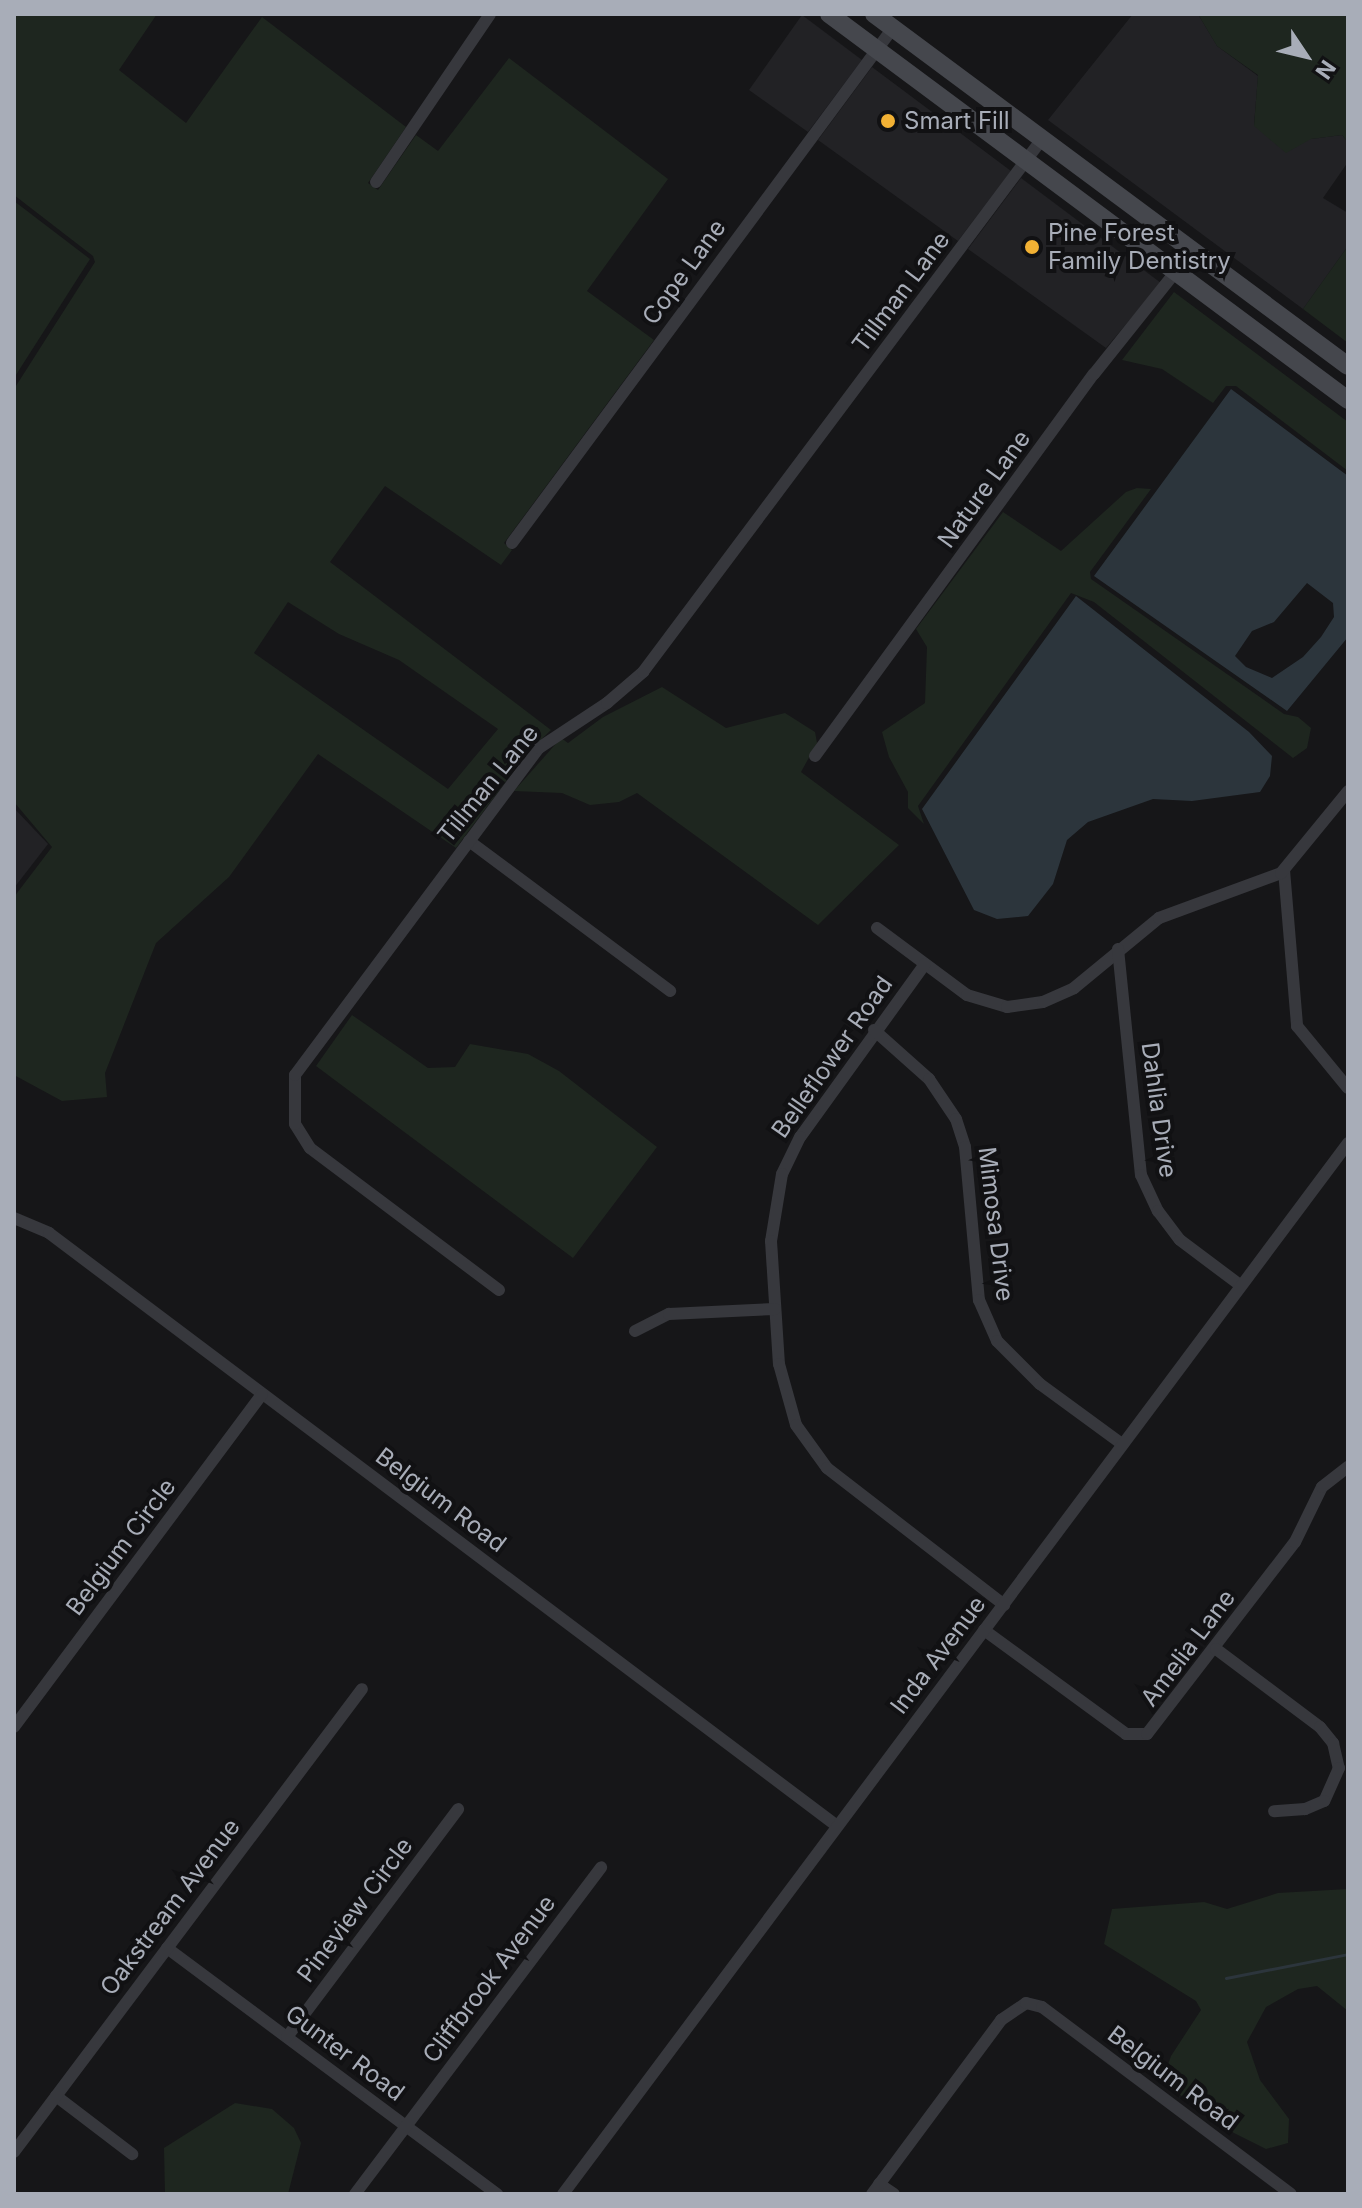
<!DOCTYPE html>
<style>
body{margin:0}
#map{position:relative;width:1362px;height:2208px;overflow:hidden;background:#161618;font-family:Inter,sans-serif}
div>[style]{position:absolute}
.built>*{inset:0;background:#222225}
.green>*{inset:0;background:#1e261f}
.water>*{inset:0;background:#2c353c}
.stream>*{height:3px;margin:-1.5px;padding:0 1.5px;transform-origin:1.5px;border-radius:1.5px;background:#2c353c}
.street>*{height:12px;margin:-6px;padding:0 6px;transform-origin:6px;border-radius:6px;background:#37383d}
.secondary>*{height:18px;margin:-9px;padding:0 9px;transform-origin:9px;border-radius:9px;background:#45474d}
.dots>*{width:22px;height:22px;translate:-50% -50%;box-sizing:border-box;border:4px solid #111113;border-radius:50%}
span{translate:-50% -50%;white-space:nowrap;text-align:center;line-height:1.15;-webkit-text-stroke:8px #111113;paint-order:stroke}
.poi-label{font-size:24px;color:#a8adb8}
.left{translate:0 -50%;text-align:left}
.street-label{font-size:24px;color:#a8adb8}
.frame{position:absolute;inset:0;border:16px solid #a8adb8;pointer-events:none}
.north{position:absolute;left:1266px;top:16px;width:80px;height:80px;-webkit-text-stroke:6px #111113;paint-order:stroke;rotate:125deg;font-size:22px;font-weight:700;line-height:32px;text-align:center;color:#a8adb8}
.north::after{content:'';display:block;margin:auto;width:28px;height:36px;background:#a8adb8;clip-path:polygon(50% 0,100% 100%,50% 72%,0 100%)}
</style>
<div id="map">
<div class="built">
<div style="clip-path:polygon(1133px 14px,1198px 14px,1217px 46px,1258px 76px,1254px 125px,1311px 139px,1342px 135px,1348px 142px,1348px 162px,1323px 198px,1348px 213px,1348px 246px,1303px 309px,1048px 120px)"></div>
<div style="clip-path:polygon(802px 15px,862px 60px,808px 132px,749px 90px)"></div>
<div style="clip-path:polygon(872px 67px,1011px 171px,958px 241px,818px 140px)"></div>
<div style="clip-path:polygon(1021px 178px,1161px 283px,1106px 348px,968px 249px)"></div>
<div style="clip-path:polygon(14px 808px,48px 844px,14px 888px)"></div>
</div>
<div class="green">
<div style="clip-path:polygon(evenodd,14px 14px,157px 14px,119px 70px,186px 123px,262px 17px,406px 127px,368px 183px,378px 190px,416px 135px,438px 151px,509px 58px,668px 179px,587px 291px,654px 340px,504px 543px,512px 550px,501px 565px,385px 486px,330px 562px,551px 730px,528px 752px,456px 848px,318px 754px,229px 877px,156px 943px,105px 1073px,107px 1097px,62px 1101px,14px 1075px,14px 897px,52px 847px,14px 802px,14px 389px,95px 262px,93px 256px,14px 195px,14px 14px,288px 602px,339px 634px,399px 660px,498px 729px,448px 789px,254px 653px,288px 602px)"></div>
<div style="clip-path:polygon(1198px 14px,1348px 14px,1348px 142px,1342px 135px,1311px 139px,1286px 153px,1254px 126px,1258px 75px,1217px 46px)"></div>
<div style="clip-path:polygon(14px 201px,90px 259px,14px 378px)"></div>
<div style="clip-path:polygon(1348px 246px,1348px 343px,1303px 309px)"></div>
<div style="clip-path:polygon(1174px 292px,1348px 422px,1348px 471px,1236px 386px,1226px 386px,1213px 403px,1162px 369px,1122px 360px)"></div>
<div style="clip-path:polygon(1137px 488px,1151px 489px,1090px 572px,1091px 579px,1284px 714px,1298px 717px,1311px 728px,1307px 748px,1293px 758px,1094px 602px,1071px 593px,918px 806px,924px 824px,908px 808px,908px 792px,889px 757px,882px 732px,925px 703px,927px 647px,916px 629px,1003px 512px,1061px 551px,1126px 492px)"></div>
<div style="clip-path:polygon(662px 687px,726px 728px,785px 713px,815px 732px,817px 743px,801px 772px,899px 845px,818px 925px,637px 793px,619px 802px,590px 805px,562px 793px,514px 791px,561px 738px,568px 743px,603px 717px)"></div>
<div style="clip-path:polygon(352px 1015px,428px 1068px,455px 1067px,470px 1044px,528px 1054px,559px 1071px,657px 1147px,573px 1258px,316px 1066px)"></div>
<div style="clip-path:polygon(1348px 1889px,1348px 2011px,1317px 1986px,1298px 1989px,1266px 2007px,1247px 2042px,1260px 2080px,1289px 2119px,1288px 2143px,1266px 2149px,1234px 2133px,1162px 2082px,1171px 2056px,1201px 2010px,1196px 2001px,1104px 1944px,1112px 1909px,1204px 1902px,1227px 1909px,1278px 1893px)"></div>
<div style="clip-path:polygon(235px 2103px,272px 2109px,294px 2128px,301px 2143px,288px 2194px,165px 2194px,164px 2148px)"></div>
</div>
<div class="water">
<div style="clip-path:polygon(evenodd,1231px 389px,1348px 476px,1348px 637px,1287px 711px,1094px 576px,1231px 389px,1307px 583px,1333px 603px,1334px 617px,1321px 637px,1303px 657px,1272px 678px,1246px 667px,1235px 656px,1252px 631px,1274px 622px,1307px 583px)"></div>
<div style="clip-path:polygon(1076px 596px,1249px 732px,1272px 756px,1270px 776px,1260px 792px,1192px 801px,1153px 799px,1088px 822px,1067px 840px,1053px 884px,1028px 916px,997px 919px,974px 910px,922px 809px)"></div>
</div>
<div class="stream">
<div style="left:1226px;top:1978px;width:124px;rotate:-11.1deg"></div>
</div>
<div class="street">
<div style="left:376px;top:182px;width:203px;rotate:-55.8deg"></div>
<div style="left:512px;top:543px;width:641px;rotate:-53.51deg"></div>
<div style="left:815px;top:756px;width:473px;rotate:-53.9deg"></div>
<div style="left:1094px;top:374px;width:159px;rotate:-51.4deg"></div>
<div style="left:469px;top:841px;width:251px;rotate:36.7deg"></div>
<div style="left:1284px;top:870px;width:157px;rotate:85.2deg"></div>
<div style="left:1297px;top:1026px;width:80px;rotate:50.6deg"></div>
<div style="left:877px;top:928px;width:112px;rotate:36.7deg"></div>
<div style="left:967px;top:995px;width:42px;rotate:16.7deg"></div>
<div style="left:1007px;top:1007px;width:36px;rotate:-8deg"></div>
<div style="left:1043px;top:1002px;width:34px;rotate:-24deg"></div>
<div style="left:1074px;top:988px;width:110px;rotate:-39.5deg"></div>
<div style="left:1159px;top:918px;width:130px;rotate:-20.2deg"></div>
<div style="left:1281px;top:873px;width:106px;rotate:-50.7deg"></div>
<div style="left:1118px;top:949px;width:227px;rotate:84.2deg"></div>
<div style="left:1141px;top:1175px;width:40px;rotate:65deg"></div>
<div style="left:1158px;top:1211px;width:36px;rotate:53deg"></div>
<div style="left:1180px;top:1240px;width:75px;rotate:36.9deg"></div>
<div style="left:925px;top:964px;width:213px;rotate:125.8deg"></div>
<div style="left:800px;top:1137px;width:41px;rotate:115.9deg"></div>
<div style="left:782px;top:1174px;width:68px;rotate:99.3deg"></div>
<div style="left:771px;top:1241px;width:123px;rotate:86.3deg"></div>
<div style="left:779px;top:1364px;width:63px;rotate:74.4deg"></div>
<div style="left:796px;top:1425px;width:53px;rotate:54.2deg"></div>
<div style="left:827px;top:1468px;width:224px;rotate:37.7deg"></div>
<div style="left:874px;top:1030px;width:74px;rotate:41.7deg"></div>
<div style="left:929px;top:1079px;width:48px;rotate:56deg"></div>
<div style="left:956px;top:1119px;width:29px;rotate:72deg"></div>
<div style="left:965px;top:1147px;width:154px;rotate:84.8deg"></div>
<div style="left:979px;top:1300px;width:45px;rotate:66.3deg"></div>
<div style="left:997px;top:1341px;width:61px;rotate:45deg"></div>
<div style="left:1040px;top:1384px;width:102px;rotate:36.2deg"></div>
<div style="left:14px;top:1218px;width:38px;rotate:23deg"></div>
<div style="left:49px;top:1233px;width:986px;rotate:36.96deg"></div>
<div style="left:499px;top:1290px;width:236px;rotate:-143.1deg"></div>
<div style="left:310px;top:1148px;width:28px;rotate:-122deg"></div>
<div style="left:295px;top:1124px;width:49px;rotate:-90deg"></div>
<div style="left:295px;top:1075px;width:408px;rotate:-53.3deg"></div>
<div style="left:539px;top:748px;width:82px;rotate:-33.5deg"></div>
<div style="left:607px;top:703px;width:48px;rotate:-40.7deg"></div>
<div style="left:643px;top:672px;width:666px;rotate:-53.18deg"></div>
<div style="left:635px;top:1331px;width:38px;rotate:-27deg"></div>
<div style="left:669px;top:1314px;width:106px;rotate:-2.7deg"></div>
<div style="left:984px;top:1630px;width:176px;rotate:36.2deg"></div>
<div style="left:1126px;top:1734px;width:21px"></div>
<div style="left:1147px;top:1734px;width:242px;rotate:-52.4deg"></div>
<div style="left:1295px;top:1542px;width:61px;rotate:-63.9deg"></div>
<div style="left:1322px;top:1487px;width:33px;rotate:-38deg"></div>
<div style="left:1216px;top:1649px;width:130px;rotate:36.9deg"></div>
<div style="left:1320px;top:1727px;width:21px;rotate:51deg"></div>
<div style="left:1333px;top:1743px;width:26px;rotate:77deg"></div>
<div style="left:1339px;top:1768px;width:36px;rotate:114deg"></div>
<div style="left:1324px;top:1801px;width:21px;rotate:157deg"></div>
<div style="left:1305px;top:1809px;width:31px;rotate:176deg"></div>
<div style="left:14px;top:1727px;width:415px;rotate:-53.3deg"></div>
<div style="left:167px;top:1948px;width:412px;rotate:36.7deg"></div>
<div style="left:287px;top:2037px;width:285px;rotate:-53.1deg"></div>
<div style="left:56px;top:2096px;width:96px;rotate:37.3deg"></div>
<div style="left:14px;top:2152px;width:579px;rotate:-53.07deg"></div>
<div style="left:879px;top:2184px;width:18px;rotate:34deg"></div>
<div style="left:355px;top:2194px;width:409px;rotate:-53deg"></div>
<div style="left:563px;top:2194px;width:1312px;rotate:-53.24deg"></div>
<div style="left:872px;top:2194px;width:217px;rotate:-53.4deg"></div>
<div style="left:1001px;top:2020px;width:30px;rotate:-34deg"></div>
<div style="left:1026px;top:2003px;width:16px;rotate:14deg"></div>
<div style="left:1042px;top:2007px;width:311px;rotate:36.9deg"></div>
</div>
<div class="secondary">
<div style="left:829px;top:14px;width:647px;rotate:36.64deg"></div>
<div style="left:874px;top:14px;width:590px;rotate:36.6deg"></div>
</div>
<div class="dots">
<div style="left:888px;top:121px;background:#f2b134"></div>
<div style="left:1032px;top:247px;background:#f2b134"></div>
</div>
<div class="poi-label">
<span class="left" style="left:904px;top:121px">Smart Fill</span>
<span class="left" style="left:1048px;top:247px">Pine Forest<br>Family Dentistry</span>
</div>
<div class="street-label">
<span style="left:684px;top:272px;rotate:-54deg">Cope Lane</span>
<span style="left:901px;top:292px;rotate:-53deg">Tillman Lane</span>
<span style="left:984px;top:489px;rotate:-54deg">Nature Lane</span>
<span style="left:488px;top:784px;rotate:-51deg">Tillman Lane</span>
<span style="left:832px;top:1057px;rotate:-55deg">Belleflower Road</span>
<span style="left:1159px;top:1110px;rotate:82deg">Dahlia Drive</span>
<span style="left:996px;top:1224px;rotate:83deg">Mimosa Drive</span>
<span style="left:441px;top:1500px;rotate:37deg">Belgium Road</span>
<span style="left:121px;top:1547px;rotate:-53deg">Belgium Circle</span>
<span style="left:1188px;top:1648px;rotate:-53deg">Amelia Lane</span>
<span style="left:938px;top:1655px;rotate:-53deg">Inda Avenue</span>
<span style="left:170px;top:1907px;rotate:-53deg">Oakstream Avenue</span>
<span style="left:355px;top:1910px;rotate:-53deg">Pineview Circle</span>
<span style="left:489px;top:1979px;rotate:-53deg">Cliffbrook Avenue</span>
<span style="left:345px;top:2053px;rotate:37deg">Gunter Road</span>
<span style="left:1173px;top:2078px;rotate:37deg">Belgium Road</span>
</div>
<div class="frame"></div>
<div class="north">N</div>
</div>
